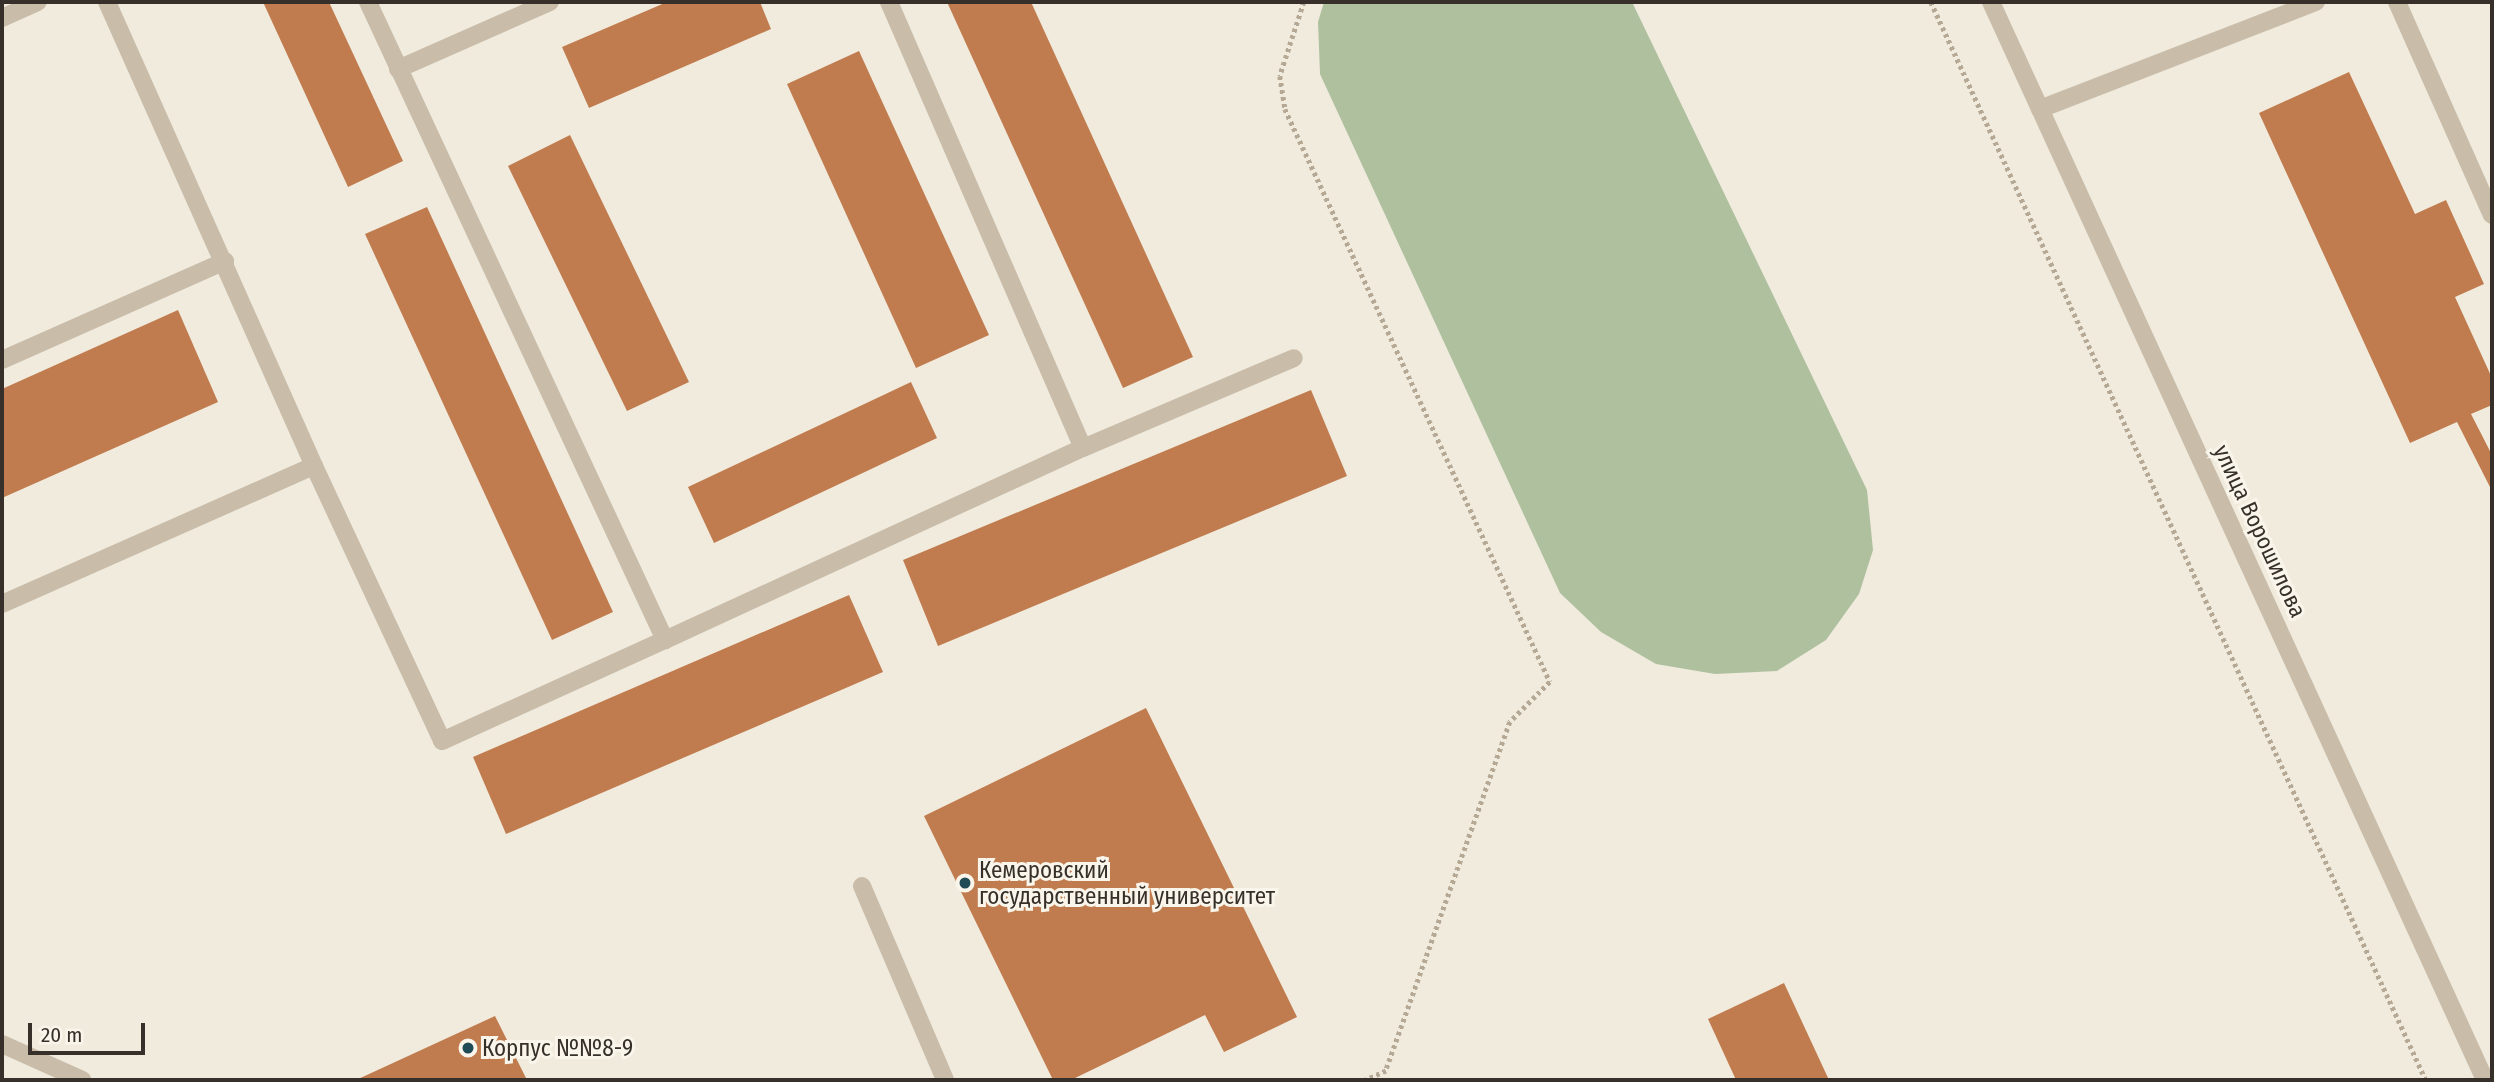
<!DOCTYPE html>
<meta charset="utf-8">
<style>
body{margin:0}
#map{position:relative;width:2494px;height:1082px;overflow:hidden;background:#f1ebde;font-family:"Fira Sans Condensed",sans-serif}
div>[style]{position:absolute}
.green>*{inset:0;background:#afc09f}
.building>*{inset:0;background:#c07c4e}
.path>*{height:4.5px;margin-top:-2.25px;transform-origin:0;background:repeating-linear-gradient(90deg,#b5a895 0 3.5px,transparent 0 7px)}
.service>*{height:18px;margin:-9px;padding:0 9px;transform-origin:9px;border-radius:9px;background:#c9bdaa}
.minor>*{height:18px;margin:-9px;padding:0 9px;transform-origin:9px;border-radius:9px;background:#c9bdaa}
.dots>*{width:19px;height:19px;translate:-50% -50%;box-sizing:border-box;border:4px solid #f9f5ea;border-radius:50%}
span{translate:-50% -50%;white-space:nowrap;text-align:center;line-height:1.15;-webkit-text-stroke:6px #f9f5ea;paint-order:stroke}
.street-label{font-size:23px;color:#37302a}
.poi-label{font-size:23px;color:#37302a}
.left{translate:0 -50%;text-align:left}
.frame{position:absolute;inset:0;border:4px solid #37302a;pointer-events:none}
.scale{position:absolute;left:28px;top:1023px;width:117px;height:32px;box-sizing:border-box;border:4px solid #37302a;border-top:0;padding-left:9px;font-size:21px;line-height:24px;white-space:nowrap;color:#37302a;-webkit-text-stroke:5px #f9f5ea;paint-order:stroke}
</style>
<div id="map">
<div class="green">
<div style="clip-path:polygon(1324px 2px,1632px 2px,1867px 490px,1873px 550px,1859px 594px,1826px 640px,1777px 671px,1715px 674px,1656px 664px,1601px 632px,1560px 593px,1320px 74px,1318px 22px)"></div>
</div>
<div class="building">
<div style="clip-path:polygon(263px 2px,329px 2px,403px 161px,348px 187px)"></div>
<div style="clip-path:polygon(667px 2px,760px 2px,771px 29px,589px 108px,562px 47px)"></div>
<div style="clip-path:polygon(947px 2px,1031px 2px,1193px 357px,1123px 388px)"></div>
<div style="clip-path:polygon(859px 51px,989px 335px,916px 368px,787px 84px)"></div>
<div style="clip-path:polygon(2349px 72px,2415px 214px,2446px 200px,2484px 284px,2455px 297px,2492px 378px,2492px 405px,2471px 414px,2492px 455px,2492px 491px,2457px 422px,2410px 443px,2259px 113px)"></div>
<div style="clip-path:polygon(570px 135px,689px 382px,627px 411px,508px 166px)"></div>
<div style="clip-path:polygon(427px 207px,613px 612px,552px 640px,365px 234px)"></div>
<div style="clip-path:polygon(178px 310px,218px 402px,2px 498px,2px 389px)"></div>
<div style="clip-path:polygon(911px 382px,937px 438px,714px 543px,688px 487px)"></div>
<div style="clip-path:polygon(1311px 390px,1347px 476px,938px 646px,903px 560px)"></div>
<div style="clip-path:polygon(849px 595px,883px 672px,506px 834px,473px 757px)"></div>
<div style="clip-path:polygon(1146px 708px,1297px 1017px,1224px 1052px,1205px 1015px,1071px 1080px,1053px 1080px,924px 816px)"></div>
<div style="clip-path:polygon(1784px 983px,1829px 1080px,1736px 1080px,1708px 1019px)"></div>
<div style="clip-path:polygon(495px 1016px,527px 1080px,356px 1080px)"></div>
</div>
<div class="path">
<div style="left:1304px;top:2px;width:78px;rotate:108deg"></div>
<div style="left:1280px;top:76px;width:33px;rotate:81deg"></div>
<div style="left:1285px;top:109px;width:631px;rotate:65.18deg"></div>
<div style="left:1550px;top:682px;width:57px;rotate:135deg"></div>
<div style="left:1510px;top:722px;width:370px;rotate:109.6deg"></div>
<div style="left:1386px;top:1071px;width:22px;rotate:156deg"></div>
<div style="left:1931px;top:2px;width:1186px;rotate:65.34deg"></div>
</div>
<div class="service">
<div style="left:368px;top:2px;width:704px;rotate:65.04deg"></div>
<div style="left:665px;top:640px;width:460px;rotate:-24.7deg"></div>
<div style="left:1083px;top:448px;width:229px;rotate:-23.1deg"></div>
<div style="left:889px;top:2px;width:486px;rotate:66.5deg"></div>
<div style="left:2397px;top:2px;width:233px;rotate:66deg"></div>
<div style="left:2px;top:18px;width:39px;rotate:-24deg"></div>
<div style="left:398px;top:69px;width:166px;rotate:-23.8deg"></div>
<div style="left:2040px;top:109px;width:296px;rotate:-21.2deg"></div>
<div style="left:2px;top:360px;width:244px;rotate:-23.9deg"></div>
<div style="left:314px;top:466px;width:303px;rotate:65deg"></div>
<div style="left:442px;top:741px;width:245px;rotate:-24.4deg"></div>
<div style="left:2px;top:604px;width:341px;rotate:-23.9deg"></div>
<div style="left:314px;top:466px;width:508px;rotate:-114.04deg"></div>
<div style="left:862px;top:886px;width:211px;rotate:66.8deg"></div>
<div style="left:2px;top:1044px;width:88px;rotate:24.2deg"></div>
</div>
<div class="minor">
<div style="left:1991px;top:2px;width:1186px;rotate:65.38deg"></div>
</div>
<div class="dots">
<div style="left:965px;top:883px;background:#214a57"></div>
<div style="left:468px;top:1048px;background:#214a57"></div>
</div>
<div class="street-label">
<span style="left:2260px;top:531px;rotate:65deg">улица Ворошилова</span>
</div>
<div class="poi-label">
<span class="left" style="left:979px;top:883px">Кемеровский<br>государственный университет</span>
<span class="left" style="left:482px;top:1048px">Корпус №№8-9</span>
</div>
<div class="frame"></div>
<div class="scale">20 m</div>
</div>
